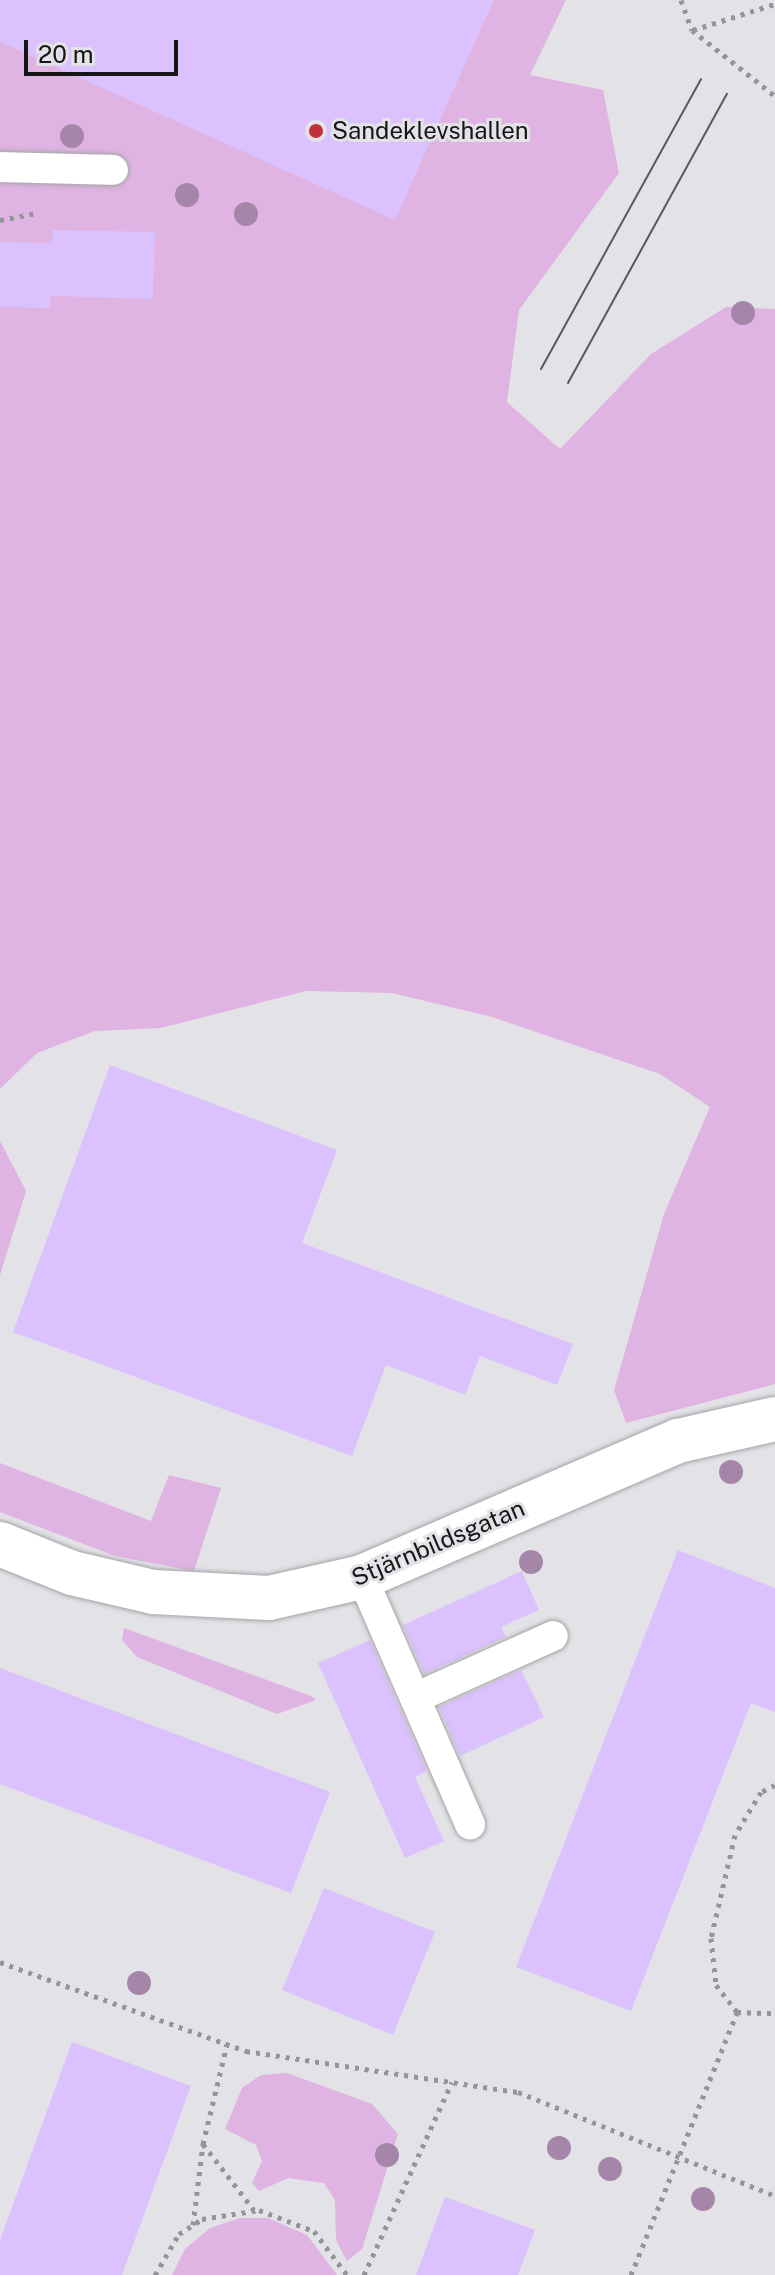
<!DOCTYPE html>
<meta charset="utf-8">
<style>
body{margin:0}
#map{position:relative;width:775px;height:2275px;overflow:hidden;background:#e3e3e7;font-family:"Public Sans",sans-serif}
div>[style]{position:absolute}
.green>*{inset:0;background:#dfb3e2}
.building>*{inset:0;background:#dbc1fd}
.path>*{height:5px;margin-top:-2.5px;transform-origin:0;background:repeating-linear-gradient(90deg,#959598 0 4px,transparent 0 10px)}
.roads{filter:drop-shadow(0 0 2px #a5a5a8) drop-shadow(0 0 2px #a5a5a8)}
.lane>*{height:30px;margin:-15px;padding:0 15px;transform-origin:15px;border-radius:15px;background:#fff}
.street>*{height:44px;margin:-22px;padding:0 22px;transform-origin:22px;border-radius:22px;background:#fff}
.tram>*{height:2px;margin:-1px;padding:0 1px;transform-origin:1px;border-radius:1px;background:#59595b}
.trees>*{width:24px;height:24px;margin:-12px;border-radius:50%;background:#a586a9}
.dots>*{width:22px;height:22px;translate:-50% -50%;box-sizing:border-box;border:4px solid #e3e3e7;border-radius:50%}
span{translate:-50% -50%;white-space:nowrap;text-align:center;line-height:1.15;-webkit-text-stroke:6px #e3e3e7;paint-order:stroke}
.poi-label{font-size:24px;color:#161617}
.left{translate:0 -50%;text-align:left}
.street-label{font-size:24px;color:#161617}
.scale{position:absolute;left:24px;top:40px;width:154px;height:36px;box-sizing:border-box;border:4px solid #161617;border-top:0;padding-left:10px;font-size:24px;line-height:28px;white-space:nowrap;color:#161617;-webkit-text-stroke:6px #e3e3e7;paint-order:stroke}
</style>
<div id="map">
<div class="green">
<div style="clip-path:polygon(0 0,566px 0,530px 75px,603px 90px,619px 173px,519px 310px,507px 402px,560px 449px,651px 354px,726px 307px,775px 309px,775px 1384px,626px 1423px,614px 1390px,664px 1214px,710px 1107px,660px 1074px,492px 1017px,392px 993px,306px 991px,161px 1028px,95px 1031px,37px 1053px,0 1089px)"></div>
<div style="clip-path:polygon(0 1141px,26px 1191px,0 1275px)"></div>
<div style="clip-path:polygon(0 1463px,151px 1521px,169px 1475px,221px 1488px,194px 1571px,115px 1556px,0 1512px)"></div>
<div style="clip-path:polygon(124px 1628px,311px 1696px,316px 1700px,277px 1714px,137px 1657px,122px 1640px)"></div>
<div style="clip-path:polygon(287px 2073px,372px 2104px,398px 2134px,362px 2249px,347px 2261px,336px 2240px,335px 2200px,324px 2183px,288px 2178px,259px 2191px,252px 2183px,262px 2161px,256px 2145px,225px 2129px,242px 2088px,261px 2075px)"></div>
<div style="clip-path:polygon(240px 2218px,268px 2218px,307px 2235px,337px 2275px,172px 2275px,185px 2249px,210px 2228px)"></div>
</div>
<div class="building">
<div style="clip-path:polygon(0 0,494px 0,395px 220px,0 42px)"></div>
<div style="clip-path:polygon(53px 230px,155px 232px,153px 299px,50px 296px,50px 308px,0 307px,0 242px,52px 243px)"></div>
<div style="clip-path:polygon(110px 1065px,337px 1150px,302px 1243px,573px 1344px,557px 1385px,480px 1356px,465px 1395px,386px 1365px,352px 1456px,13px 1332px)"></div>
<div style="clip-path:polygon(678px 1550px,775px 1588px,775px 1712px,751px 1703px,631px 2011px,516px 1967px)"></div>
<div style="clip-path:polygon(522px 1571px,539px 1610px,501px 1627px,506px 1637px,424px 1674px,403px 1625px)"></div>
<div style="clip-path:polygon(370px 1640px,427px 1771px,415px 1777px,444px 1841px,405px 1858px,318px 1663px)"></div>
<div style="clip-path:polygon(0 1668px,330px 1792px,291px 1893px,0 1784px)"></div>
<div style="clip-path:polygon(521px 1670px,544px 1717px,460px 1756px,439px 1707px)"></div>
<div style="clip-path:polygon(324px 1888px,435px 1932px,393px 2035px,282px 1990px)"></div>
<div style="clip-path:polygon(72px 2042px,191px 2086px,122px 2275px,0 2275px,0 2240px)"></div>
<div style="clip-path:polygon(445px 2197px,535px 2230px,518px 2275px,416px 2275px)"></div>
</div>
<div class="path">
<div style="left:681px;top:0;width:32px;rotate:70deg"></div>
<div style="left:692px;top:30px;width:106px;rotate:38.5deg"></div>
<div style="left:693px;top:30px;width:86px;rotate:-17.6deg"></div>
<div style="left:0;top:220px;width:37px;rotate:-11deg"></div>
<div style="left:775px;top:1785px;width:16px;rotate:153deg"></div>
<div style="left:761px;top:1792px;width:50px;rotate:121.2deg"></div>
<div style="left:735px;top:1835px;width:106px;rotate:103.1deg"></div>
<div style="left:711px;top:1938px;width:47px;rotate:83.9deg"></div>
<div style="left:716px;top:1985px;width:34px;rotate:52deg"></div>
<div style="left:737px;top:2012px;width:38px;rotate:2deg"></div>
<div style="left:0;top:1962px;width:262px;rotate:19.9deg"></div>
<div style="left:246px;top:2051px;width:275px;rotate:8.6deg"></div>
<div style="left:518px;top:2092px;width:277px;rotate:22deg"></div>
<div style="left:203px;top:2144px;width:103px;rotate:-76.5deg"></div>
<div style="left:193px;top:2225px;width:82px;rotate:-83deg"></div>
<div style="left:203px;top:2144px;width:83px;rotate:52.3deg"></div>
<div style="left:155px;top:2275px;width:48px;rotate:-59.7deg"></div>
<div style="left:179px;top:2234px;width:27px;rotate:-33deg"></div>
<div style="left:202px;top:2219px;width:58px;rotate:-9deg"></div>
<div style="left:259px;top:2210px;width:59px;rotate:20.9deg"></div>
<div style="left:314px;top:2231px;width:55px;rotate:53.1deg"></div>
<div style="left:364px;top:2275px;width:212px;rotate:-65.5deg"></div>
<div style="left:631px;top:2275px;width:284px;rotate:-68deg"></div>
</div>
<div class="roads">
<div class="lane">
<div style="left:0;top:167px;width:113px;rotate:1.5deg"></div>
<div style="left:362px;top:1577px;width:270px;rotate:66.4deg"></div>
<div style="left:415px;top:1698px;width:151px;rotate:-24.2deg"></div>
</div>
<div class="street">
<div style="left:0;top:1544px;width:78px;rotate:21.9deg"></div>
<div style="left:72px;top:1573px;width:83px;rotate:13.2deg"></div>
<div style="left:153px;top:1592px;width:116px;rotate:3deg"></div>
<div style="left:269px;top:1598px;width:95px;rotate:-12.7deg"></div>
<div style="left:362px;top:1577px;width:344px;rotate:-23.3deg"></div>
<div style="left:678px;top:1441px;width:99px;rotate:-12.8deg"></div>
</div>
</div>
<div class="tram">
<div style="left:541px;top:369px;width:331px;rotate:-61.1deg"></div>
<div style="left:568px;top:383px;width:330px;rotate:-61.2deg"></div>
</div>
<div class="trees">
<div style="left:72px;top:136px"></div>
<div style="left:187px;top:195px"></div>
<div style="left:246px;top:214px"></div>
<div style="left:743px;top:313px"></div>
<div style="left:731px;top:1472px"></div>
<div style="left:531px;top:1562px"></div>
<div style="left:139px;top:1983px"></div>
<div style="left:559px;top:2148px"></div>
<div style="left:387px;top:2155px"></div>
<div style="left:610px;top:2169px"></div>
<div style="left:703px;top:2199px"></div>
</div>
<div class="dots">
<div style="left:316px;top:131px;background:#c03138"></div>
</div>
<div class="poi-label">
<span class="left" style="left:332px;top:131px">Sandeklevshallen</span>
</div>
<div class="street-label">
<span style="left:438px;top:1543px;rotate:-23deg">Stjärnbildsgatan</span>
</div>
<div class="scale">20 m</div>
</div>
